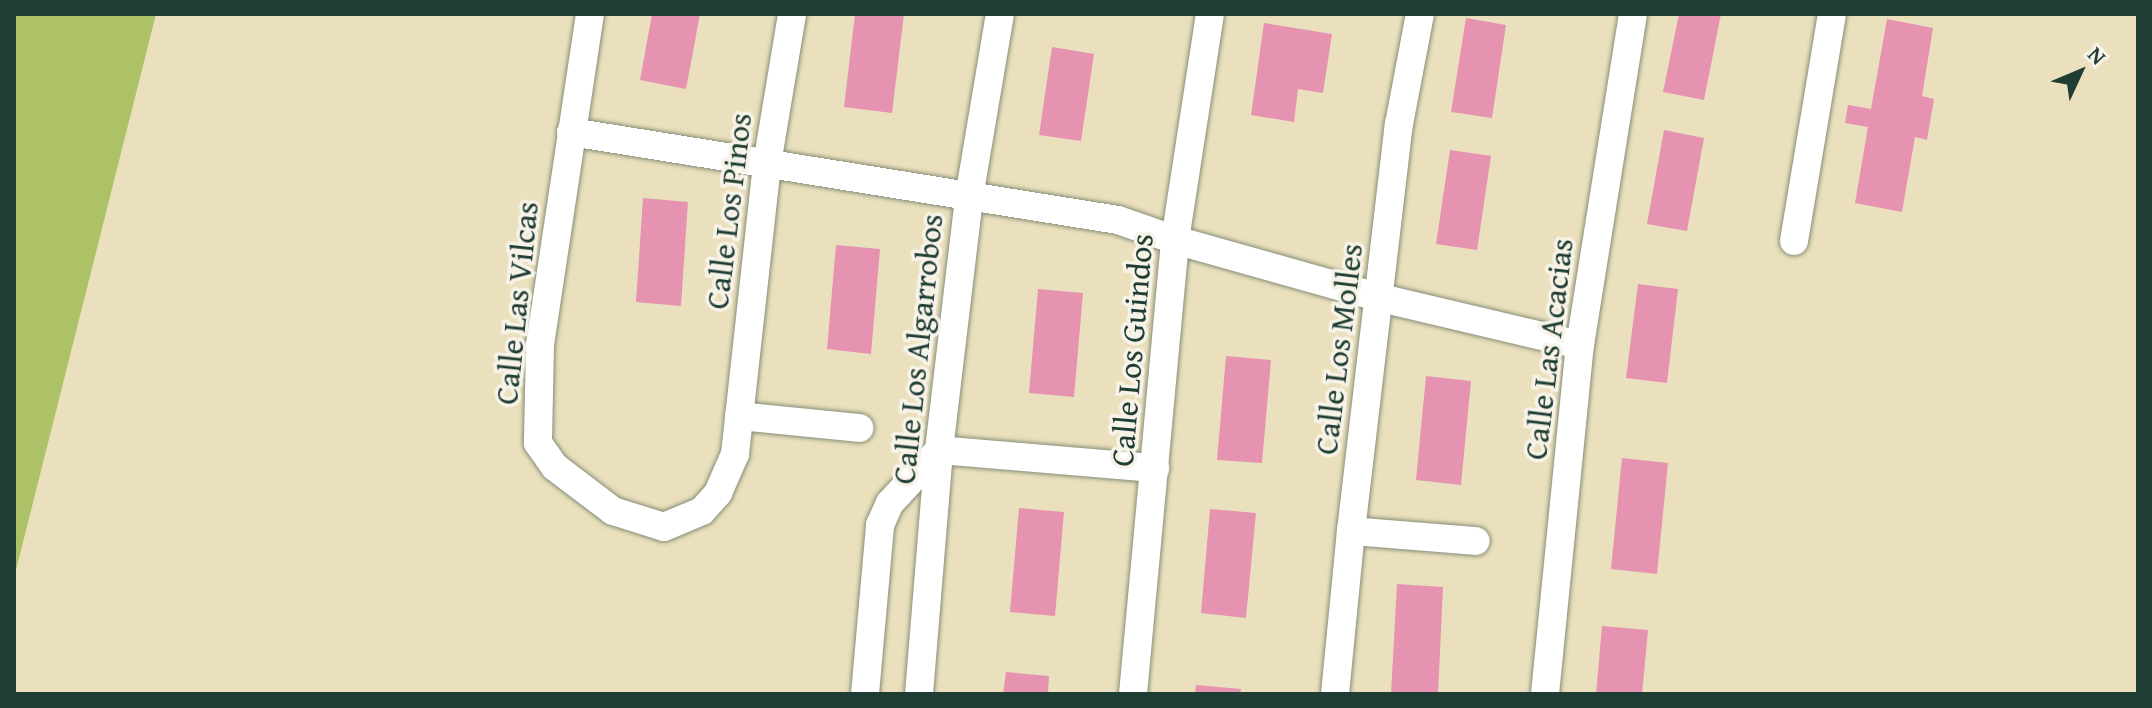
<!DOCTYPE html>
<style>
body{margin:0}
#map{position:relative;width:2152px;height:708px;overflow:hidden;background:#ebe0bd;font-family:"Gentium Book Plus",serif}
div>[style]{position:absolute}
.green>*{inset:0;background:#adc166}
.building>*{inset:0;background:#e593b1}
.roads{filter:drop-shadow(0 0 2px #858e78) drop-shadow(0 0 2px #858e78)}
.street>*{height:28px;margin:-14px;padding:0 14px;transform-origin:14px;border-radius:14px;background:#fff}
span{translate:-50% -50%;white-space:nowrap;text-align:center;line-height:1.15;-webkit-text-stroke:7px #f7f3e8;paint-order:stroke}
.street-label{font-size:32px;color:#1f3d34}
.frame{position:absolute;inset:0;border:16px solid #1f3d34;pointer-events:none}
.north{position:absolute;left:2040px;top:32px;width:80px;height:80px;-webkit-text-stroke:6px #f7f3e8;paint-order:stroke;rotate:46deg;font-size:22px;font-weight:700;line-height:32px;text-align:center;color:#1f3d34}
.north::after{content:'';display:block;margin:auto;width:28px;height:36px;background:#1f3d34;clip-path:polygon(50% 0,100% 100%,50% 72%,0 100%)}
</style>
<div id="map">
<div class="green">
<div style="clip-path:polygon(14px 14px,156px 14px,14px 578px)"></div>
</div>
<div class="building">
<div style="clip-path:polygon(652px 14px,700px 14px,686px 89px,640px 80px)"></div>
<div style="clip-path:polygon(855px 14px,904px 14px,892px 113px,844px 107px)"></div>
<div style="clip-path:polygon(1679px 14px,1721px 14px,1704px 100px,1663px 92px)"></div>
<div style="clip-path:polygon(1466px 18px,1506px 25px,1492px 118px,1451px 112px)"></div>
<div style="clip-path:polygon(1887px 19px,1933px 28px,1922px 96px,1934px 99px,1927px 140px,1915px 137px,1902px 212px,1855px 203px,1868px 127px,1845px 123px,1848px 105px,1871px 109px)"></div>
<div style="clip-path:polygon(1264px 23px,1332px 34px,1323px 93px,1298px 89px,1294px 122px,1251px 115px)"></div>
<div style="clip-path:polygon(1052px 47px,1094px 54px,1081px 141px,1039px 135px)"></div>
<div style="clip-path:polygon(1664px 130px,1704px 138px,1687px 231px,1647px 224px)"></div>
<div style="clip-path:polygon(1450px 150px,1491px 156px,1477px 250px,1436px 244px)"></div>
<div style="clip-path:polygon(643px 198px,688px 202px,681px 306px,636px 302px)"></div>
<div style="clip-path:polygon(836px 245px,880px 249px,871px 354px,827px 349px)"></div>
<div style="clip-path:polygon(1638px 284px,1678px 289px,1667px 383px,1626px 378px)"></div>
<div style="clip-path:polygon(1038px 289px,1083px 293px,1074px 397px,1029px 393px)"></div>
<div style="clip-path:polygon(1226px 356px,1271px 360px,1262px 463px,1217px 460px)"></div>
<div style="clip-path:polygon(1426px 376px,1471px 381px,1461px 485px,1416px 480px)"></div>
<div style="clip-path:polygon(1622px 458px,1668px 463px,1657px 574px,1611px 569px)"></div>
<div style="clip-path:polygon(1019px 508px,1064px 512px,1055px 616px,1010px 612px)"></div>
<div style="clip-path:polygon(1210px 509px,1256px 513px,1246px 618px,1201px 613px)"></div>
<div style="clip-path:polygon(1397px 584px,1443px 587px,1438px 694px,1391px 694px)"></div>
<div style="clip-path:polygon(1602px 626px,1648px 630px,1642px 694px,1596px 694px)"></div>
<div style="clip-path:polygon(1006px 672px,1049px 676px,1048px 694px,1003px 694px)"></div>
<div style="clip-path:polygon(1196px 685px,1241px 689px,1240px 694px,1195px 694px)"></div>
</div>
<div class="roads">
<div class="street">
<div style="left:590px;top:14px;width:335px;rotate:98.6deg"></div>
<div style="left:540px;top:345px;width:98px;rotate:91.2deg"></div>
<div style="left:538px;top:443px;width:29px;rotate:55deg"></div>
<div style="left:555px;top:467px;width:73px;rotate:37.2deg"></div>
<div style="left:613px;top:511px;width:53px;rotate:17.4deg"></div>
<div style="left:664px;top:527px;width:41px;rotate:-22.8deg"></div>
<div style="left:702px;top:511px;width:24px;rotate:-48deg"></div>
<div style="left:718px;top:493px;width:43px;rotate:-66.4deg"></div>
<div style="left:735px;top:454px;width:292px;rotate:-83.7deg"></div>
<div style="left:767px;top:164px;width:152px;rotate:-80.5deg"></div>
<div style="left:571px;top:132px;width:554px;rotate:9.14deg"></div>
<div style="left:1118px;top:220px;width:60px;rotate:19.3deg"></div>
<div style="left:1175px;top:240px;width:214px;rotate:15.7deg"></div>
<div style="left:1381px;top:298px;width:204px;rotate:13.3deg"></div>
<div style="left:1794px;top:241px;width:230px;rotate:-80.5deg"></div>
<div style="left:739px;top:416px;width:121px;rotate:5.7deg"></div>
<div style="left:1351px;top:531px;width:125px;rotate:4.6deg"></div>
<div style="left:865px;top:694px;width:170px;rotate:-84.9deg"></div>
<div style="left:880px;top:525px;width:24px;rotate:-66deg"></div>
<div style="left:890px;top:503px;width:72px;rotate:-47.2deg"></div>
<div style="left:939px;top:450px;width:217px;rotate:4.8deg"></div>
<div style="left:919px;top:694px;width:245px;rotate:-85.3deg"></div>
<div style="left:939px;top:450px;width:255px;rotate:-83.2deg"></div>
<div style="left:969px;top:197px;width:186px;rotate:-80.4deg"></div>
<div style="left:1133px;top:694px;width:456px;rotate:-84.7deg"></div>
<div style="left:1175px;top:240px;width:229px;rotate:-81.2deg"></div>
<div style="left:1335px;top:694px;width:164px;rotate:-84.4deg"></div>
<div style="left:1351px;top:531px;width:410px;rotate:-83.3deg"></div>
<div style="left:1399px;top:124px;width:112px;rotate:-79.2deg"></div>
<div style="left:1545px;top:694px;width:351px;rotate:-84.3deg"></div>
<div style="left:1580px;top:345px;width:335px;rotate:-80.9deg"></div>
</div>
</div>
<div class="street-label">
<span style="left:729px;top:211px;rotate:-83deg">Calle Los Pinos</span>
<span style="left:517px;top:303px;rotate:-84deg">Calle Las Vilcas</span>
<span style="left:918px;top:349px;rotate:-84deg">Calle Los Algarrobos</span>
<span style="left:1339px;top:349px;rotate:-83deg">Calle Los Molles</span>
<span style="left:1549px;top:349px;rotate:-83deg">Calle Las Acacias</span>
<span style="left:1132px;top:350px;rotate:-85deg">Calle Los Guindos</span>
</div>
<div class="frame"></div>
<div class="north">N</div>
</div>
